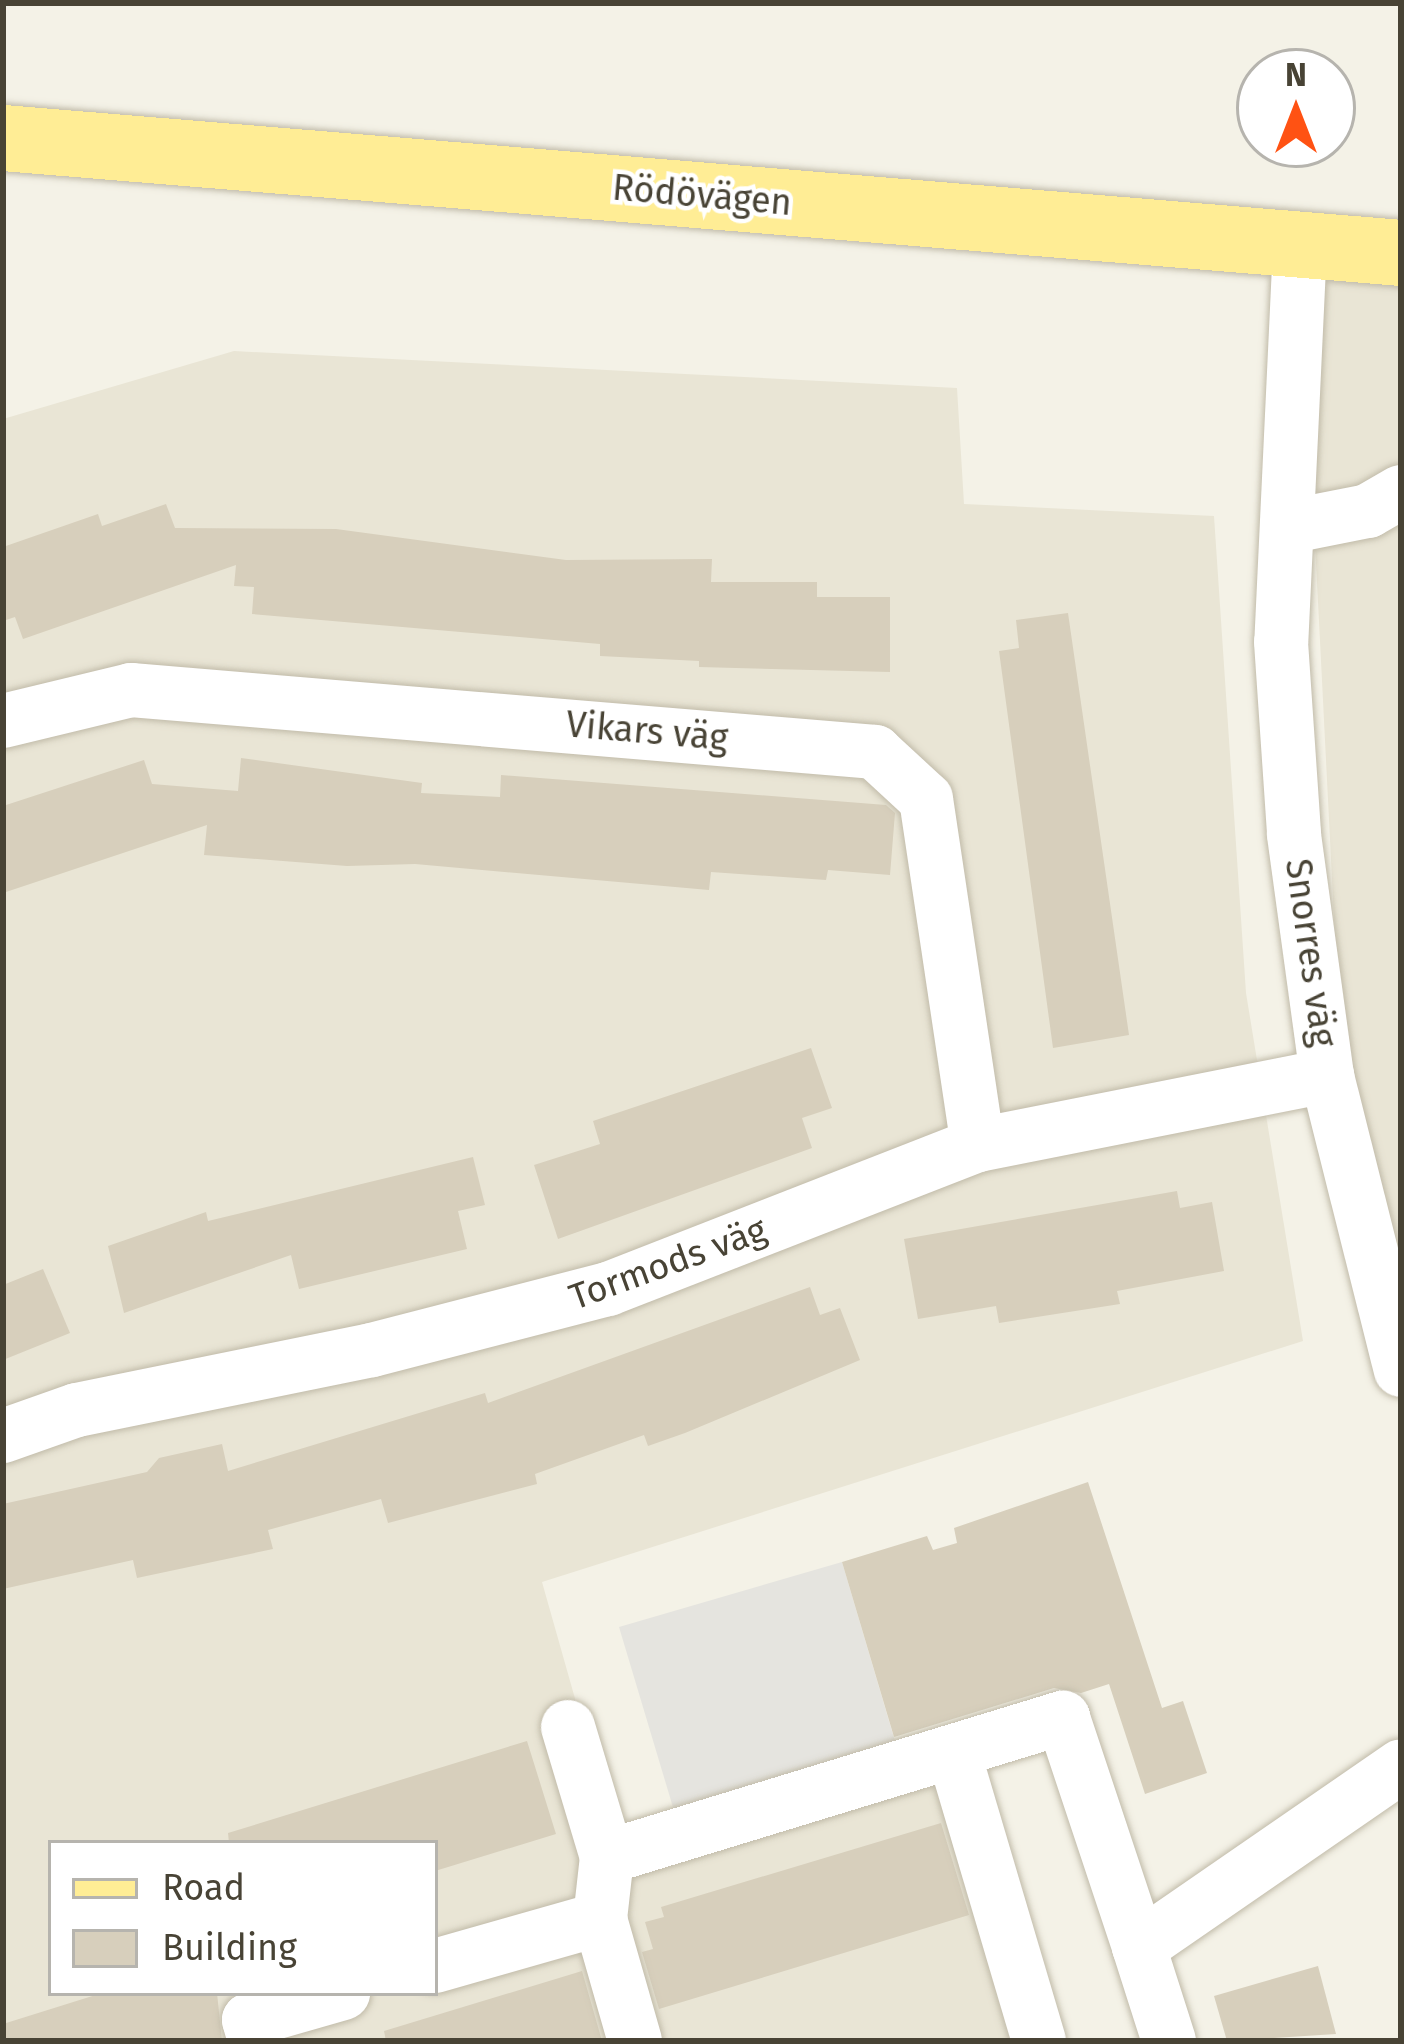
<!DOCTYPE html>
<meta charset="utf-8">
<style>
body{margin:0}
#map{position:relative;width:1404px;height:2044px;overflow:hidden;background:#f4f2e7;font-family:"Fira Sans",sans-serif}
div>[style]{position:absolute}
.residential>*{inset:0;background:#e9e5d5}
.parking>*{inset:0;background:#e5e4df}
.building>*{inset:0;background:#d7cfbc}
.roads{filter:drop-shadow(0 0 3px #c1bba9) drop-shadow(0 0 3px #c1bba9)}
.minor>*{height:54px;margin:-27px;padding:0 27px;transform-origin:27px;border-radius:27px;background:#fff}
.major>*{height:66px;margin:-33px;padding:0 33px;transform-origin:33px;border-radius:33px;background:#ffed95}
span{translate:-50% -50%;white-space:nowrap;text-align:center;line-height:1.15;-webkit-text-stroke:9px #fff;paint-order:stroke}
.street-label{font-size:36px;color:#484335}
.frame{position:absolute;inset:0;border:6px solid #484335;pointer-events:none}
.legend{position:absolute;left:48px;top:1840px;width:390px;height:156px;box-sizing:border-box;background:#fff;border:3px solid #b6b4ae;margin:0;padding:15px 21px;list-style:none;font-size:36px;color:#484335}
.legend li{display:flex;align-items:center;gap:24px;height:60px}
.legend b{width:60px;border:3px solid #b6b4ae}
.north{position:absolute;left:1236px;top:48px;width:120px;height:120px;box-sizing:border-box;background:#fff;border:3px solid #b6b4ae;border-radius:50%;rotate:0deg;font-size:33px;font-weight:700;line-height:48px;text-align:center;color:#484335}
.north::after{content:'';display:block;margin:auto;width:42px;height:54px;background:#ff5213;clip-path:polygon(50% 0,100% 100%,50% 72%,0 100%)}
</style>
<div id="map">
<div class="residential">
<div style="clip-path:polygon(1300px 245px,1401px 253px,1401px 1364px,1341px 1057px)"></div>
<div style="clip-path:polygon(evenodd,234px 351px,957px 388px,964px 504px,1214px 516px,1246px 993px,1303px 1341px,542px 1582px,623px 1868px,979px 1774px,1058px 2041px,3px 2041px,3px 419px,234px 351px,51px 1843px,435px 1843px,435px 1993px,51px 1993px,51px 1843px)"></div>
</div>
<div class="parking">
<div style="clip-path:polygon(842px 1562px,897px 1748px,675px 1814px,619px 1627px)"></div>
</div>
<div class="building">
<div style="clip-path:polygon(166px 504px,175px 528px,336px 529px,566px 560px,712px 559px,711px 582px,817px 582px,817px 597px,890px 597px,890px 672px,699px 667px,699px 661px,600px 656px,600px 644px,252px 614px,254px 587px,234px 586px,236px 565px,23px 639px,15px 617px,3px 621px,3px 547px,98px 514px,102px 526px)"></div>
<div style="clip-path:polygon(1068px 613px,1129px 1035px,1053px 1048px,999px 651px,1019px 648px,1016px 620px)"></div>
<div style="clip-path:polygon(241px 758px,422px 783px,421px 793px,500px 797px,501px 775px,886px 805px,895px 813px,890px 875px,828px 870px,826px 880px,711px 872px,709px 890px,415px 864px,347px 866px,204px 855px,207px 825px,3px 893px,3px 806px,144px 760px,152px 784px,238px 791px)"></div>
<div style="clip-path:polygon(811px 1048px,832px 1108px,802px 1118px,812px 1148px,558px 1239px,534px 1165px,600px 1144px,593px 1121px)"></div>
<div style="clip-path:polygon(473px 1157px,485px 1205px,458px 1211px,467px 1249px,299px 1289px,291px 1255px,124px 1313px,108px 1246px,206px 1212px,208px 1221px)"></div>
<div style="clip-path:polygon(1177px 1191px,1180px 1208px,1212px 1202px,1224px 1271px,1117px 1291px,1120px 1304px,999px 1323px,996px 1306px,918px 1319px,904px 1239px)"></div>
<div style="clip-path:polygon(43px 1269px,70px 1333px,3px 1360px,3px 1285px)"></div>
<div style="clip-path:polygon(810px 1287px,820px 1315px,840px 1308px,860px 1360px,685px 1433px,648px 1446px,644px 1435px,535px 1474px,537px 1484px,388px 1523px,381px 1499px,268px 1530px,273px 1549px,137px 1578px,133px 1560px,3px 1589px,3px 1504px,147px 1472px,159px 1458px,222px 1444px,228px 1471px,485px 1393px,488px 1403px)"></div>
<div style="clip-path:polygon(1088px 1482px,1162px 1708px,1183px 1701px,1207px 1773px,1145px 1794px,1109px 1684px,1081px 1693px,1054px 1688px,894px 1737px,842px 1562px,927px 1536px,933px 1550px,957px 1543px,954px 1528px)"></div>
<div style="clip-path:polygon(527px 1741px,556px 1834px,435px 1871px,435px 1843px,229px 1843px,228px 1833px)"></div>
<div style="clip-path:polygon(941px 1823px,969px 1915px,659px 2009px,642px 1952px,653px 1949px,645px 1922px,664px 1917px,661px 1907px)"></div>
<div style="clip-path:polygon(1318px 1966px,1336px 2034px,1227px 2041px,1214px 1996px)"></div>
<div style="clip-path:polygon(582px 1971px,602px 2041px,386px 2041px,384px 2031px)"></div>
<div style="clip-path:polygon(102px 1993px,217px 1993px,222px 2041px,3px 2041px,3px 2024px)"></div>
</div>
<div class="roads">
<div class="minor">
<div style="left:1300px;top:245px;width:397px;rotate:92.7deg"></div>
<div style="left:1281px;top:642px;width:193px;rotate:86.1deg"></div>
<div style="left:1294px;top:835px;width:243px;rotate:82.2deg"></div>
<div style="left:1327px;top:1076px;width:303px;rotate:75.9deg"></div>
<div style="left:1287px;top:527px;width:83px;rotate:-11.2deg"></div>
<div style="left:1368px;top:511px;width:38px;rotate:-30deg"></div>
<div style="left:3px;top:721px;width:132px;rotate:-13.6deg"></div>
<div style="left:131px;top:690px;width:747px;rotate:4.76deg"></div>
<div style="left:875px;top:752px;width:69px;rotate:42.7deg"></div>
<div style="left:926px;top:799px;width:350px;rotate:81.5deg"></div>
<div style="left:3px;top:1436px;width:78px;rotate:-19.4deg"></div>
<div style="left:77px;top:1410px;width:301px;rotate:-11.5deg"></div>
<div style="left:372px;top:1350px;width:244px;rotate:-14.5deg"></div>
<div style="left:608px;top:1289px;width:397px;rotate:-21.3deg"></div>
<div style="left:978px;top:1145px;width:356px;rotate:-11.2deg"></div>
<div style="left:568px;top:1727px;width:136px;rotate:73.3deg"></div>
<div style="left:954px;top:1754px;width:299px;rotate:73.5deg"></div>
<div style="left:435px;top:1966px;width:172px;rotate:-15.9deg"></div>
<div style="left:255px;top:2041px;width:22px;rotate:-106deg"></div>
<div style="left:249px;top:2020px;width:98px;rotate:-16deg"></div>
<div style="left:635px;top:2041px;width:127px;rotate:-106deg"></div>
<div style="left:600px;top:1919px;width:62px;rotate:-83.6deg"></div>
<div style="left:607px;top:1857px;width:477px;rotate:-17deg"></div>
<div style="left:1063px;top:1718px;width:241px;rotate:71.6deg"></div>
<div style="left:1169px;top:2041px;width:99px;rotate:-107.7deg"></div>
<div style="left:1139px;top:1947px;width:318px;rotate:-34.6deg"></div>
</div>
<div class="major">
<div style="left:3px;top:138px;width:1403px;rotate:4.7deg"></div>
</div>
</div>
<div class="street-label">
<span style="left:702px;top:196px;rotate:5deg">Rödövägen</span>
<span style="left:647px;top:732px;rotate:5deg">Vikars väg</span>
<span style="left:1310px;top:953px;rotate:82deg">Snorres väg</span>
<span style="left:668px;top:1264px;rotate:-20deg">Tormods väg</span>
</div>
<div class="frame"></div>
<ul class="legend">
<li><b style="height:15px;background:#ffed95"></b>Road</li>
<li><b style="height:33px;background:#d7cfbc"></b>Building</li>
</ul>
<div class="north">N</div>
</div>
